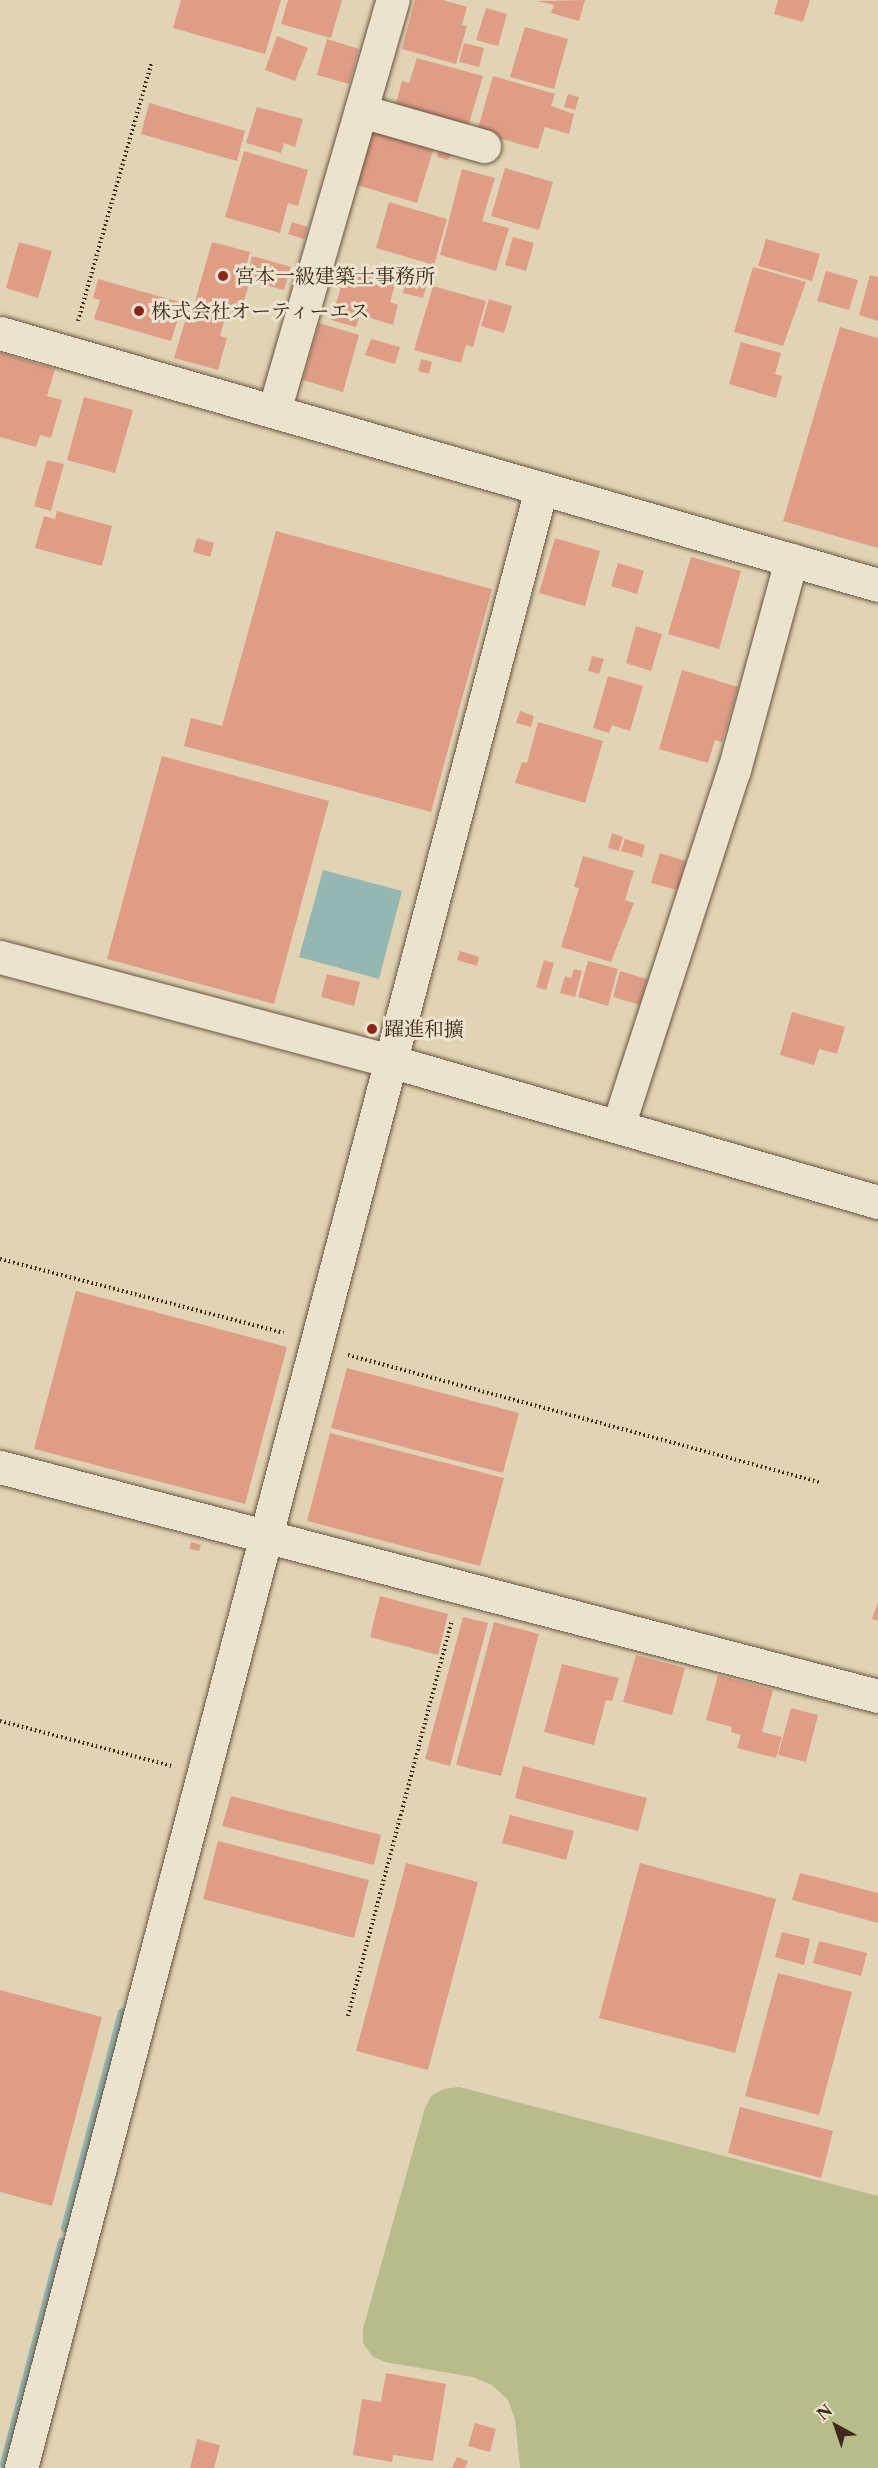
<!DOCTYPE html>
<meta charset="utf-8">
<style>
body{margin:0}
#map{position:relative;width:878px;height:2468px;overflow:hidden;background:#e1d4b4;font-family:"Libre Caslon Text","Noto Serif JP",serif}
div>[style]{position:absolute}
.green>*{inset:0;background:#b7bc8a}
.water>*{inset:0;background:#95b7b2}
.stream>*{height:10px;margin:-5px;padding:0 5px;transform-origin:5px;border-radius:5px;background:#95b7b2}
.building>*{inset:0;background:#e09d86}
.path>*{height:4px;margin-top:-2px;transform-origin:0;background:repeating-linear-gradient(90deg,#3e2b19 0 1.5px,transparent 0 4.5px)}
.roads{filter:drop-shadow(0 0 2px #675540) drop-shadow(0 0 2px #675540)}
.minor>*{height:33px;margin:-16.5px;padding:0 16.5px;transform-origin:16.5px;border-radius:16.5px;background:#ece3ce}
.dots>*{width:16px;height:16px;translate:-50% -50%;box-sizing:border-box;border:3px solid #ece3ce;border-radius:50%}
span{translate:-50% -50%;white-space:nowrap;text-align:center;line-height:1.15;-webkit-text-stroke:6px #ece3ce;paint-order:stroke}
.poi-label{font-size:20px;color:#3e2b19}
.left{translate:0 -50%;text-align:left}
.north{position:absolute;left:806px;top:2396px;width:60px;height:60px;-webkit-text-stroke:4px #ece3ce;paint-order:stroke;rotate:320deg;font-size:16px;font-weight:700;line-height:24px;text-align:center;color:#3e2b19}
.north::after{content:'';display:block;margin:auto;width:21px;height:27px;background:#3e2b19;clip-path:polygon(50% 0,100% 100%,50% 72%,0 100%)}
</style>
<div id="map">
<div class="green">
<div style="clip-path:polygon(459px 2087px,878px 2196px,878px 2468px,520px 2468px,515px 2419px,508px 2400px,492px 2385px,473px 2377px,385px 2362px,372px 2356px,363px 2343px,363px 2329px,425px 2108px,432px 2095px,444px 2089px)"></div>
</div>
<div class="water">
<div style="clip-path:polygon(323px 870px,402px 891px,379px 979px,299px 957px)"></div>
</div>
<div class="stream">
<div style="left:66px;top:2228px;width:222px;rotate:-75.2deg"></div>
<div style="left:5px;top:2464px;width:229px;rotate:-75.4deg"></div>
</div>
<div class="building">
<div style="clip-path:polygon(181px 0,281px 0,265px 54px,173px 28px)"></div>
<div style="clip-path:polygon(288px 0,342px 0,331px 38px,281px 24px)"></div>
<div style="clip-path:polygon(415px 0,443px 0,467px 7px,462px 25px,467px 26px,456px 64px,402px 49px)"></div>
<div style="clip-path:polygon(585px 0,579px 21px,551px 13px,554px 5px,537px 1px)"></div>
<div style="clip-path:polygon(778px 0,810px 0,803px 22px,774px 14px)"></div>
<div style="clip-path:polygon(486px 8px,507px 14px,498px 46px,476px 40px)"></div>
<div style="clip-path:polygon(525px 27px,568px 39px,554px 89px,510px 77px)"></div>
<div style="clip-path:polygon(277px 36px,308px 48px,295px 81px,265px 70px)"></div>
<div style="clip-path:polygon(327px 39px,359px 49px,349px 84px,317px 75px)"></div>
<div style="clip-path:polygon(464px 43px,484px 48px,479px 67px,459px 62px)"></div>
<div style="clip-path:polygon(417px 58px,483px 76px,468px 127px,395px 107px,402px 81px,409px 83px)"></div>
<div style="clip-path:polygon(493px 76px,555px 94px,551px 106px,574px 114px,569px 134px,545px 127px,538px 149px,477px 132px)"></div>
<div style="clip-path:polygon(568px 94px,579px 97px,575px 110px,564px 107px)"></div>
<div style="clip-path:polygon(149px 103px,245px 131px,237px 161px,141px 134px)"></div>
<div style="clip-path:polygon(257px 107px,303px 119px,295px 147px,284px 143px,281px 153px,246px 143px)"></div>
<div style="clip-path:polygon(373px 130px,434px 147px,417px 203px,357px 185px)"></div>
<div style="clip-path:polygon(441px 146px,452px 149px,448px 160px,437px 157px)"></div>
<div style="clip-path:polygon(244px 151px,308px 170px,298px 206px,288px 203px,280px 233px,225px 217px)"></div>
<div style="clip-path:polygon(505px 168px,553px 182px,539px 230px,491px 216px)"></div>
<div style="clip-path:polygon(462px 169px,495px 178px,482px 221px,509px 228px,496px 271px,440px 255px)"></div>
<div style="clip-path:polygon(389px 202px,447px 219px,434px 265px,376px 248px)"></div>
<div style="clip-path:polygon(292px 222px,308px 227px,304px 239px,288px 234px)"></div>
<div style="clip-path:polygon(513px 237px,534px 243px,526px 271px,505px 265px)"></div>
<div style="clip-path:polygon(766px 239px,820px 254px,812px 281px,758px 266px)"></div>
<div style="clip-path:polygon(19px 242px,52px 251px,38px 298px,6px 288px)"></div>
<div style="clip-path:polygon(212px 242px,250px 252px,242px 282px,249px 284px,240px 314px,195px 301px)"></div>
<div style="clip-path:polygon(252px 256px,291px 267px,284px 290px,246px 280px)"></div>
<div style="clip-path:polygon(378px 265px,399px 271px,390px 302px,398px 305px,393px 325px,360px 315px,356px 327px,331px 320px,347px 267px,375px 275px)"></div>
<div style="clip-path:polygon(753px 267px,806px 282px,783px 346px,734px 332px)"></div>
<div style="clip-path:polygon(826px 271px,858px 280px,849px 310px,817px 301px)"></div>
<div style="clip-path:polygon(409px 272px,429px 277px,423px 298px,403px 293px)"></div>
<div style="clip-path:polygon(870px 275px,878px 277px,878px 321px,859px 315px)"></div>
<div style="clip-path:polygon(98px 279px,183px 303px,171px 341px,94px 319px,100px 300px,93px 298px)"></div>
<div style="clip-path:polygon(433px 286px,486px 301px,473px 347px,466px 345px,461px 363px,414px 350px)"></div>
<div style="clip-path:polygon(489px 299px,512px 306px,504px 333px,481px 326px)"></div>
<div style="clip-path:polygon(190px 305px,226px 315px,220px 336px,227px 338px,218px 370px,174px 358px)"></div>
<div style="clip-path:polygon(319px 323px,359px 335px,343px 392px,303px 380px)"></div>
<div style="clip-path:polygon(840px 327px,878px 338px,878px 548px,783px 521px)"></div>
<div style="clip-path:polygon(371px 339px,400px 347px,395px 364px,365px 355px)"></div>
<div style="clip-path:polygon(741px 342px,781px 353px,775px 374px,782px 376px,776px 398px,729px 384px)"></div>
<div style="clip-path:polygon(0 353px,55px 369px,47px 396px,62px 400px,51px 438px,40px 435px,36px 447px,0 437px)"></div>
<div style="clip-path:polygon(421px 359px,432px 362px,429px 374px,418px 371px)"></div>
<div style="clip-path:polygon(84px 397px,133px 410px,115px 473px,67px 460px)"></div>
<div style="clip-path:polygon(47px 460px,64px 464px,51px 511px,34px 506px)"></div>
<div style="clip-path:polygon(57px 511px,112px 526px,102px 566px,35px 548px,44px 516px,55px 519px)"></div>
<div style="clip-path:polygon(276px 531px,492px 589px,431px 812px,184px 746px,191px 718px,222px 726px)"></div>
<div style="clip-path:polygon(197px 538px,214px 543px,210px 557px,193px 552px)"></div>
<div style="clip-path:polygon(555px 538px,600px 551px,585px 606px,539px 593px)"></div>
<div style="clip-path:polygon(691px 557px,741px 571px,719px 649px,668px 634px)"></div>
<div style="clip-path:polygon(618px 563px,644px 571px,637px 594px,611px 586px)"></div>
<div style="clip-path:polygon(636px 626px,662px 634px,651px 671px,626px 663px)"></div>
<div style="clip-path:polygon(592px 656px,604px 659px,599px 674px,588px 671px)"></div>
<div style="clip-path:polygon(682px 670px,738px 687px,722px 742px,715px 740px,708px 763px,659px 749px)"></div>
<div style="clip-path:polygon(608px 676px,643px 686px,630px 731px,612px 725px,609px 733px,593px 728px)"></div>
<div style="clip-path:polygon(520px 711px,534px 716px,531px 727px,516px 723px)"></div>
<div style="clip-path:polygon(538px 722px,603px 741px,585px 803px,515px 783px,522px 762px,527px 763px)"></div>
<div style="clip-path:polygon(162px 756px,329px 801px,274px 1004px,107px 959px)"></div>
<div style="clip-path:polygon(612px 833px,623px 837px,619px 851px,608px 848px)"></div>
<div style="clip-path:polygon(625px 839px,645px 845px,642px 857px,621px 851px)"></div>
<div style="clip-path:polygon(660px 853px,686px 861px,677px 890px,651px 883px)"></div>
<div style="clip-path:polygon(583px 856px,634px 871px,625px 900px,634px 903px,611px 962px,561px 947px,579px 888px,574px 887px)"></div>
<div style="clip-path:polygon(460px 951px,479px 957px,477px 966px,457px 960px)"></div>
<div style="clip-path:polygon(544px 960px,554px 963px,546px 990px,536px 987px)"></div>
<div style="clip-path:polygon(588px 961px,618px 969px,608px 1006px,578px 997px)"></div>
<div style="clip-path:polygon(574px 969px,582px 971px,575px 997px,560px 993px,565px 976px,571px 978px)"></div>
<div style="clip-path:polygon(620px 971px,647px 979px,640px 1005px,613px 997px)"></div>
<div style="clip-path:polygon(327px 974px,360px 982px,354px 1006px,321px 997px)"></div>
<div style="clip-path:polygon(792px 1012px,845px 1027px,837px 1054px,819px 1049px,814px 1065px,780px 1055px)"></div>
<div style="clip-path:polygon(76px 1291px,287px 1347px,245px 1504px,34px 1449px)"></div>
<div style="clip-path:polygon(347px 1368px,519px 1413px,503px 1473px,331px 1428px)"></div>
<div style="clip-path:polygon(330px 1433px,504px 1478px,480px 1566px,307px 1521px)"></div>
<div style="clip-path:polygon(191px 1542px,201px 1545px,199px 1551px,189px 1549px)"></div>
<div style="clip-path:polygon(380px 1596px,448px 1614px,438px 1655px,370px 1637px)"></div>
<div style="clip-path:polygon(878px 1602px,878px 1621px,872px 1619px)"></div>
<div style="clip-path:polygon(463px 1617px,488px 1623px,450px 1766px,425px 1759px)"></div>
<div style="clip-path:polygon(494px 1622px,539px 1634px,501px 1776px,456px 1765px)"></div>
<div style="clip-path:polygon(636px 1655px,685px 1668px,672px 1715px,623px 1702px)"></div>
<div style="clip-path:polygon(562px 1664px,619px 1678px,612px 1701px,606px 1700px,594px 1745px,544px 1732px)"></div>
<div style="clip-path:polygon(718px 1675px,773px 1690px,762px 1732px,782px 1737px,776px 1758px,737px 1748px,741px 1735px,731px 1732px,732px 1727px,706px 1720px)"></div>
<div style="clip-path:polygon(791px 1708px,818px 1715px,806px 1762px,778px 1755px)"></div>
<div style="clip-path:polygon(523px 1766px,647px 1798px,638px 1831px,515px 1798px)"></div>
<div style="clip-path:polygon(231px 1796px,381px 1835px,374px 1865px,222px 1826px)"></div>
<div style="clip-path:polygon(510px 1815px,574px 1831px,566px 1860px,502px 1843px)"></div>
<div style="clip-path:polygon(218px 1841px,369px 1880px,354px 1938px,203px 1899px)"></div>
<div style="clip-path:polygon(406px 1863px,478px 1882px,428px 2070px,356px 2051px)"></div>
<div style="clip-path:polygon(640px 1863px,776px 1899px,735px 2053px,599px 2018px)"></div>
<div style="clip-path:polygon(800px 1873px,878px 1893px,878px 1923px,792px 1900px)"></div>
<div style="clip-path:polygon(782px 1932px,810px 1939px,804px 1965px,775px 1957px)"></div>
<div style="clip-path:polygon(819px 1941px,867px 1953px,861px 1976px,813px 1963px)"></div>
<div style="clip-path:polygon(778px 1973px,852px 1992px,819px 2115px,745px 2096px)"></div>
<div style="clip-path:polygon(0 1990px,102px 2017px,52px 2206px,0 2192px)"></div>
<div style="clip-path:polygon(740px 2107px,833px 2131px,821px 2178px,728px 2153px)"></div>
<div style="clip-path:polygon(386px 2373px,446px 2384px,433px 2461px,393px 2455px,392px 2462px,353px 2455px,362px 2399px,381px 2402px)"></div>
<div style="clip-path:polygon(475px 2423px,496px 2429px,490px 2452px,468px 2446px)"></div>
<div style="clip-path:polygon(197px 2439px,220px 2445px,214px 2468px,190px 2468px)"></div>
<div style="clip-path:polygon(457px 2457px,468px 2461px,465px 2468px,452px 2468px)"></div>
</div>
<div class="path">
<div style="left:78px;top:321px;width:269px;rotate:-74.1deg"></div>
<div style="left:0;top:1259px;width:293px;rotate:14.6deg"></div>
<div style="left:348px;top:1355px;width:488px;rotate:15.1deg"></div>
<div style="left:0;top:1721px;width:177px;rotate:14.7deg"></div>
<div style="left:348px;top:2016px;width:409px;rotate:-75.3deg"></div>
</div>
<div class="roads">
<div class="minor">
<div style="left:361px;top:111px;width:128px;rotate:15.9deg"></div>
<div style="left:0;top:333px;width:913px;rotate:16.01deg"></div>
<div style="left:274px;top:411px;width:428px;rotate:-73.9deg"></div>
<div style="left:0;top:957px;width:404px;rotate:14.9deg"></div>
<div style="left:390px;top:1061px;width:508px;rotate:16.12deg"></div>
<div style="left:618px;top:1126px;width:374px;rotate:-72deg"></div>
<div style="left:734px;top:770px;width:218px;rotate:-74.8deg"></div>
<div style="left:0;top:1467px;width:907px;rotate:14.62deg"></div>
<div style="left:21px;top:2468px;width:2047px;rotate:-75.28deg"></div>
</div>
</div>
<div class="dots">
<div style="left:223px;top:276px;background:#8f2418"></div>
<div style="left:139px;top:311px;background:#8f2418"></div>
<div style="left:372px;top:1029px;background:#8f2418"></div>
</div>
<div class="poi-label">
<span class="left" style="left:235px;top:276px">宮本一級建築士事務所</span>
<span class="left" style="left:151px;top:311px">株式会社オーティーエス</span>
<span class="left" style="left:384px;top:1029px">躍進和擴</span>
</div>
<div class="north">N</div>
</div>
